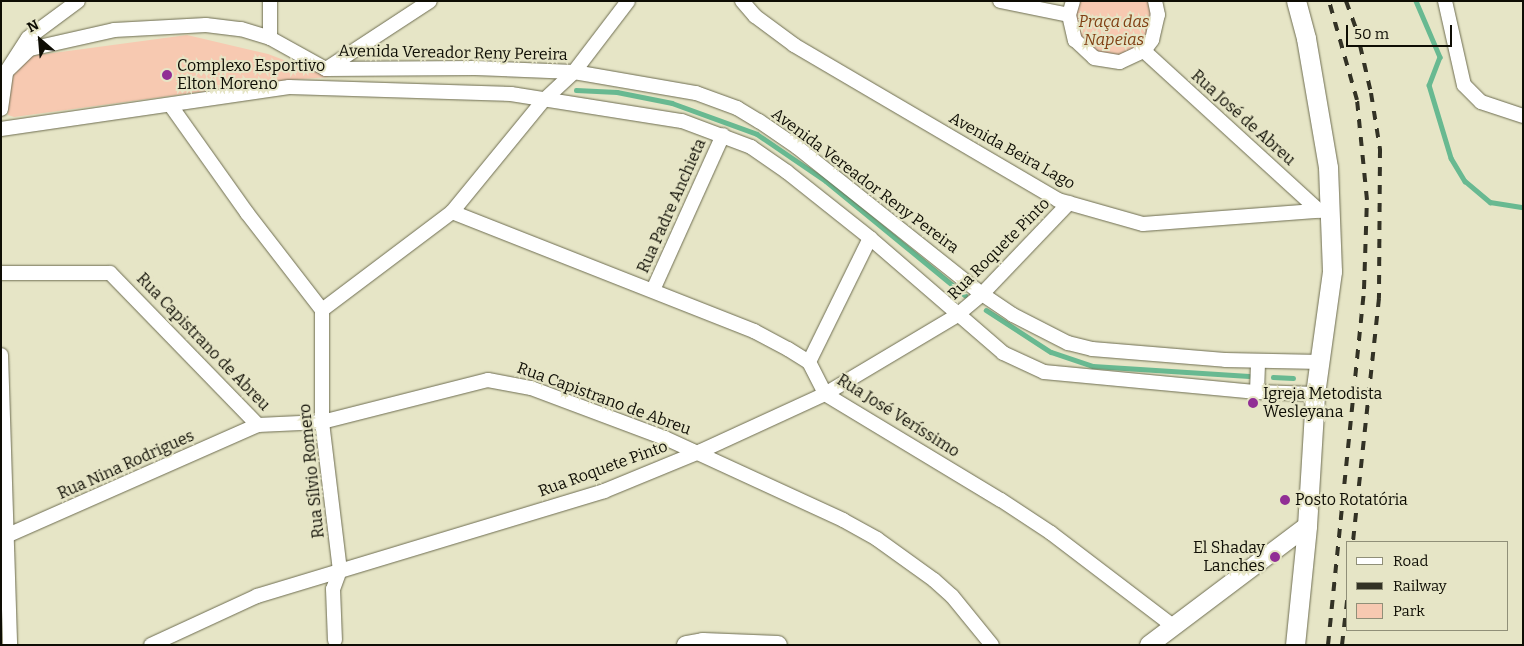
<!DOCTYPE html>
<meta charset="utf-8">
<style>
body{margin:0}
#map{position:relative;width:1524px;height:646px;overflow:hidden;background:#e6e5c6;font-family:Bitter,serif}
div>[style]{position:absolute}
.green>*{inset:0;background:#f7c9b1}
.stream>*{height:4.5px;margin:-2.25px;padding:0 2.25px;transform-origin:2.25px;border-radius:2.25px;background:#68b991}
.roads{filter:drop-shadow(0 0 1px #6e6d51) drop-shadow(0 0 1px #6e6d51)}
.minor>*{height:14px;margin:-7px;padding:0 7px;transform-origin:7px;border-radius:7px;background:#fff}
.tertiary>*{height:18px;margin:-9px;padding:0 9px;transform-origin:9px;border-radius:9px;background:#fff}
.secondary>*{height:19px;margin:-9.5px;padding:0 9.5px;transform-origin:9.5px;border-radius:9.5px;background:#fff}
.rail>*{height:4px;margin-top:-2px;transform-origin:0;background:repeating-linear-gradient(90deg,#333225 0 9px,transparent 0 18px)}
.dots>*{width:14px;height:14px;translate:-50% -50%;box-sizing:border-box;border:2px solid #e6e5c6;border-radius:50%}
span{translate:-50% -50%;white-space:nowrap;text-align:center;line-height:1.15;-webkit-text-stroke:4px #e6e5c6;paint-order:stroke}
.park-label{font-size:16px;color:#814014;font-style:italic}
.street-label{font-size:16px;color:#0e0d04}
.poi-label{font-size:16px;color:#0e0d04}
.left{translate:0 -50%;text-align:left}
.right{translate:-100% -50%;text-align:right}
.frame{position:absolute;inset:0;border:2px solid #0e0d04;pointer-events:none}
.legend{position:absolute;left:1346px;top:541px;width:162px;height:90px;box-sizing:border-box;background:#e6e5c6;border:1px solid #908f78;margin:0;padding:6px 9px;list-style:none;font-size:15px;color:#0e0d04}
.legend li{display:flex;align-items:center;gap:10px;height:25px}
.legend b{width:25px;border:1px solid #908f78}
.north{position:absolute;left:15px;top:15px;width:50px;height:50px;-webkit-text-stroke:4px #e6e5c6;paint-order:stroke;rotate:333deg;font-size:14px;font-weight:700;line-height:20px;text-align:center;color:#0e0d04}
.north::after{content:'';display:block;margin:auto;width:18px;height:22px;background:#0e0d04;clip-path:polygon(50% 0,100% 100%,50% 72%,0 100%)}
.scale{position:absolute;left:1346px;top:25px;width:106px;height:22px;box-sizing:border-box;border:2px solid #0e0d04;border-top:0;padding-left:6px;font-size:15px;line-height:18px;white-space:nowrap;color:#0e0d04;-webkit-text-stroke:4px #e6e5c6;paint-order:stroke}
</style>
<div id="map">
<div class="green">
<div style="clip-path:polygon(1076px 1px,1153px 1px,1155px 31px,1126px 59px,1086px 50px,1072px 12px)"></div>
<div style="clip-path:polygon(187px 35px,268px 54px,329px 77px,288px 80px,14px 117px,8px 115px,7px 98px,14px 72px,31px 56px)"></div>
</div>
<div class="stream">
<div style="left:1416px;top:1px;width:61px;rotate:66.8deg"></div>
<div style="left:1440px;top:57px;width:30px;rotate:111deg"></div>
<div style="left:1429px;top:85px;width:76px;rotate:73.2deg"></div>
<div style="left:1451px;top:158px;width:27px;rotate:59deg"></div>
<div style="left:1465px;top:181px;width:33px;rotate:40deg"></div>
<div style="left:1490px;top:202px;width:33px;rotate:9deg"></div>
<div style="left:576px;top:90px;width:41px;rotate:2.8deg"></div>
<div style="left:617px;top:92px;width:56px;rotate:11.3deg"></div>
<div style="left:672px;top:103px;width:90px;rotate:20deg"></div>
<div style="left:757px;top:134px;width:83px;rotate:34.3deg"></div>
<div style="left:826px;top:181px;width:180px;rotate:39.4deg"></div>
<div style="left:986px;top:310px;width:77px;rotate:32.9deg"></div>
<div style="left:1051px;top:352px;width:44px;rotate:18.4deg"></div>
<div style="left:1093px;top:366px;width:156px;rotate:3.7deg"></div>
<div style="left:1273px;top:377px;width:20px;rotate:3deg"></div>
</div>
<div class="roads">
<div class="minor">
<div style="left:270px;top:1px;width:37px;rotate:90deg"></div>
<div style="left:742px;top:1px;width:20px;rotate:49deg"></div>
<div style="left:755px;top:16px;width:49px;rotate:36.6deg"></div>
<div style="left:794px;top:45px;width:306px;rotate:30.4deg"></div>
<div style="left:1058px;top:200px;width:88px;rotate:15.8deg"></div>
<div style="left:1143px;top:224px;width:189px;rotate:-4.3deg"></div>
<div style="left:1000px;top:1px;width:70px;rotate:11.5deg"></div>
<div style="left:1073px;top:1px;width:15px;rotate:106deg"></div>
<div style="left:1069px;top:15px;width:26px;rotate:77deg"></div>
<div style="left:1075px;top:40px;width:26px;rotate:43deg"></div>
<div style="left:1094px;top:58px;width:26px;rotate:9deg"></div>
<div style="left:1120px;top:62px;width:26px;rotate:-25deg"></div>
<div style="left:1144px;top:51px;width:14px;rotate:-54deg"></div>
<div style="left:1152px;top:40px;width:26px;rotate:-77deg"></div>
<div style="left:1158px;top:15px;width:14px;rotate:-102deg"></div>
<div style="left:1445px;top:1px;width:86px;rotate:77.3deg"></div>
<div style="left:1464px;top:85px;width:24px;rotate:45deg"></div>
<div style="left:1481px;top:102px;width:44px;rotate:18.4deg"></div>
<div style="left:1144px;top:51px;width:237px;rotate:42.4deg"></div>
<div style="left:326px;top:69px;width:124px;rotate:-33.2deg"></div>
<div style="left:6px;top:72px;width:33px;rotate:-44deg"></div>
<div style="left:30px;top:49px;width:86px;rotate:-12.7deg"></div>
<div style="left:114px;top:30px;width:92px;rotate:-3.1deg"></div>
<div style="left:206px;top:25px;width:35px;rotate:7deg"></div>
<div style="left:241px;top:29px;width:30px;rotate:17deg"></div>
<div style="left:270px;top:38px;width:64px;rotate:29deg"></div>
<div style="left:326px;top:69px;width:149px;rotate:-0.4deg"></div>
<div style="left:475px;top:68px;width:99px;rotate:2.3deg"></div>
<div style="left:574px;top:72px;width:124px;rotate:9.8deg"></div>
<div style="left:696px;top:93px;width:44px;rotate:20.1deg"></div>
<div style="left:737px;top:108px;width:26px;rotate:31deg"></div>
<div style="left:759px;top:121px;width:46px;rotate:34.4deg"></div>
<div style="left:797px;top:147px;width:236px;rotate:38.5deg"></div>
<div style="left:982px;top:294px;width:37px;rotate:34deg"></div>
<div style="left:1013px;top:315px;width:62px;rotate:27deg"></div>
<div style="left:1068px;top:343px;width:25px;rotate:14deg"></div>
<div style="left:1092px;top:349px;width:133px;rotate:4.7deg"></div>
<div style="left:1225px;top:360px;width:96px;rotate:1.2deg"></div>
<div style="left:171px;top:106px;width:131px;rotate:54.6deg"></div>
<div style="left:247px;top:213px;width:123px;rotate:52.3deg"></div>
<div style="left:322px;top:310px;width:112px;rotate:90deg"></div>
<div style="left:322px;top:422px;width:149px;rotate:83.1deg"></div>
<div style="left:340px;top:570px;width:20px;rotate:110deg"></div>
<div style="left:333px;top:589px;width:51px;rotate:87.8deg"></div>
<div style="left:1px;top:109px;width:37px;rotate:-82deg"></div>
<div style="left:6px;top:72px;width:40px;rotate:-57.1deg"></div>
<div style="left:28px;top:38px;width:62px;rotate:-36.5deg"></div>
<div style="left:1px;top:129px;width:291px;rotate:-8.3deg"></div>
<div style="left:289px;top:87px;width:222px;rotate:1.8deg"></div>
<div style="left:511px;top:94px;width:173px;rotate:9deg"></div>
<div style="left:682px;top:121px;width:74px;rotate:20.6deg"></div>
<div style="left:751px;top:147px;width:44px;rotate:34.8deg"></div>
<div style="left:787px;top:172px;width:106px;rotate:38.5deg"></div>
<div style="left:870px;top:238px;width:176px;rotate:40.8deg"></div>
<div style="left:1003px;top:353px;width:45px;rotate:24.9deg"></div>
<div style="left:1044px;top:372px;width:214px;rotate:5.4deg"></div>
<div style="left:1257px;top:392px;width:58px;rotate:2deg"></div>
<div style="left:452px;top:212px;width:325px;rotate:21.5deg"></div>
<div style="left:754px;top:331px;width:38px;rotate:28deg"></div>
<div style="left:788px;top:349px;width:25px;rotate:32deg"></div>
<div style="left:809px;top:362px;width:36px;rotate:63deg"></div>
<div style="left:825px;top:394px;width:205px;rotate:31.1deg"></div>
<div style="left:1001px;top:500px;width:60px;rotate:33.4deg"></div>
<div style="left:1051px;top:533px;width:153px;rotate:37.3deg"></div>
<div style="left:1px;top:273px;width:109px"></div>
<div style="left:110px;top:273px;width:212px;rotate:45.8deg"></div>
<div style="left:653px;top:290px;width:170px;rotate:-65.7deg"></div>
<div style="left:322px;top:310px;width:163px;rotate:-37deg"></div>
<div style="left:452px;top:212px;width:144px;rotate:-50.7deg"></div>
<div style="left:543px;top:101px;width:42px;rotate:-43.1deg"></div>
<div style="left:574px;top:72px;width:89px;rotate:-52.7deg"></div>
<div style="left:1px;top:355px;width:290px;rotate:88.2deg"></div>
<div style="left:809px;top:362px;width:138px;rotate:-63.8deg"></div>
<div style="left:1257px;top:392px;width:30px;rotate:-88deg"></div>
<div style="left:6px;top:536px;width:275px;rotate:-23.8deg"></div>
<div style="left:258px;top:425px;width:64px;rotate:-2.7deg"></div>
<div style="left:322px;top:422px;width:171px;rotate:-14.2deg"></div>
<div style="left:488px;top:380px;width:44px;rotate:10.5deg"></div>
<div style="left:531px;top:388px;width:143px;rotate:20.5deg"></div>
<div style="left:665px;top:438px;width:196px;rotate:24.7deg"></div>
<div style="left:843px;top:520px;width:39px;rotate:29deg"></div>
<div style="left:877px;top:539px;width:70px;rotate:35.7deg"></div>
<div style="left:934px;top:580px;width:24px;rotate:42deg"></div>
<div style="left:952px;top:596px;width:63px;rotate:50.8deg"></div>
<div style="left:151px;top:645px;width:117px;rotate:-24.8deg"></div>
<div style="left:257px;top:596px;width:363px;rotate:-16.8deg"></div>
<div style="left:604px;top:491px;width:103px;rotate:-22.3deg"></div>
<div style="left:699px;top:452px;width:139px;rotate:-24.7deg"></div>
<div style="left:825px;top:394px;width:152px;rotate:-30.8deg"></div>
<div style="left:956px;top:316px;width:34px;rotate:-40deg"></div>
<div style="left:982px;top:294px;width:126px;rotate:-46.3deg"></div>
</div>
<div class="tertiary">
<div style="left:686px;top:645px;width:17px;rotate:-10deg"></div>
<div style="left:703px;top:642px;width:75px;rotate:2.3deg"></div>
<div style="left:1149px;top:645px;width:198px;rotate:-37deg"></div>
</div>
<div class="secondary">
<div style="left:1295px;top:645px;width:120px;rotate:-84.2deg"></div>
<div style="left:1307px;top:526px;width:132px;rotate:-86.5deg"></div>
<div style="left:1315px;top:394px;width:124px;rotate:-82.1deg"></div>
<div style="left:1332px;top:271px;width:104px;rotate:-92.2deg"></div>
<div style="left:1328px;top:167px;width:131px;rotate:-99.7deg"></div>
<div style="left:1306px;top:38px;width:38px;rotate:-105deg"></div>
</div>
</div>
<div class="rail">
<div style="left:1346px;top:1px;width:29px;rotate:70deg"></div>
<div style="left:1356px;top:28px;width:67px;rotate:77deg"></div>
<div style="left:1371px;top:93px;width:57px;rotate:80.9deg"></div>
<div style="left:1380px;top:149px;width:149px;rotate:90.4deg"></div>
<div style="left:1379px;top:298px;width:245px;rotate:96.1deg"></div>
<div style="left:1328px;top:645px;width:358px;rotate:-84.2deg"></div>
<div style="left:1364px;top:289px;width:89px;rotate:-88.1deg"></div>
<div style="left:1367px;top:200px;width:100px;rotate:-95.7deg"></div>
<div style="left:1357px;top:100px;width:103px;rotate:-105.8deg"></div>
<div style="left:1342px;top:645px;width:52px;rotate:-83.4deg"></div>
</div>
<div class="dots">
<div style="left:167px;top:75px;background:#912e95"></div>
<div style="left:1253px;top:403px;background:#912e95"></div>
<div style="left:1285px;top:500px;background:#912e95"></div>
<div style="left:1275px;top:557px;background:#912e95"></div>
</div>
<div class="park-label">
<span style="left:1114px;top:31px">Praça das<br>Napeias</span>
</div>
<div class="street-label">
<span style="left:453px;top:53px;rotate:1deg">Avenida Vereador Reny Pereira</span>
<span style="left:1243px;top:118px;rotate:42deg">Rua José de Abreu</span>
<span style="left:1012px;top:151px;rotate:29deg">Avenida Beira Lago</span>
<span style="left:865px;top:181px;rotate:37deg">Avenida Vereador Reny Pereira</span>
<span style="left:672px;top:206px;rotate:-66deg">Rua Padre Anchieta</span>
<span style="left:999px;top:249px;rotate:-45deg">Rua Roquete Pinto</span>
<span style="left:203px;top:342px;rotate:46deg">Rua Capistrano de Abreu</span>
<span style="left:604px;top:399px;rotate:20deg">Rua Capistrano de Abreu</span>
<span style="left:898px;top:416px;rotate:32deg">Rua José Veríssimo</span>
<span style="left:126px;top:465px;rotate:-24deg">Rua Nina Rodrigues</span>
<span style="left:603px;top:469px;rotate:-20deg">Rua Roquete Pinto</span>
<span style="left:312px;top:471px;rotate:-96deg">Rua Sílvio Romero</span>
</div>
<div class="poi-label">
<span class="left" style="left:177px;top:75px">Complexo Esportivo<br>Elton Moreno</span>
<span class="left" style="left:1263px;top:403px">Igreja Metodista<br>Wesleyana</span>
<span class="left" style="left:1295px;top:500px">Posto Rotatória</span>
<span class="right" style="left:1265px;top:557px">El Shaday<br>Lanches</span>
</div>
<div class="frame"></div>
<ul class="legend">
<li><b style="height:6px;background:#fff"></b>Road</li>
<li><b style="height:6px;background:#333225"></b>Railway</li>
<li><b style="height:14px;background:#f7c9b1"></b>Park</li>
</ul>
<div class="north">N</div>
<div class="scale">50 m</div>
</div>
